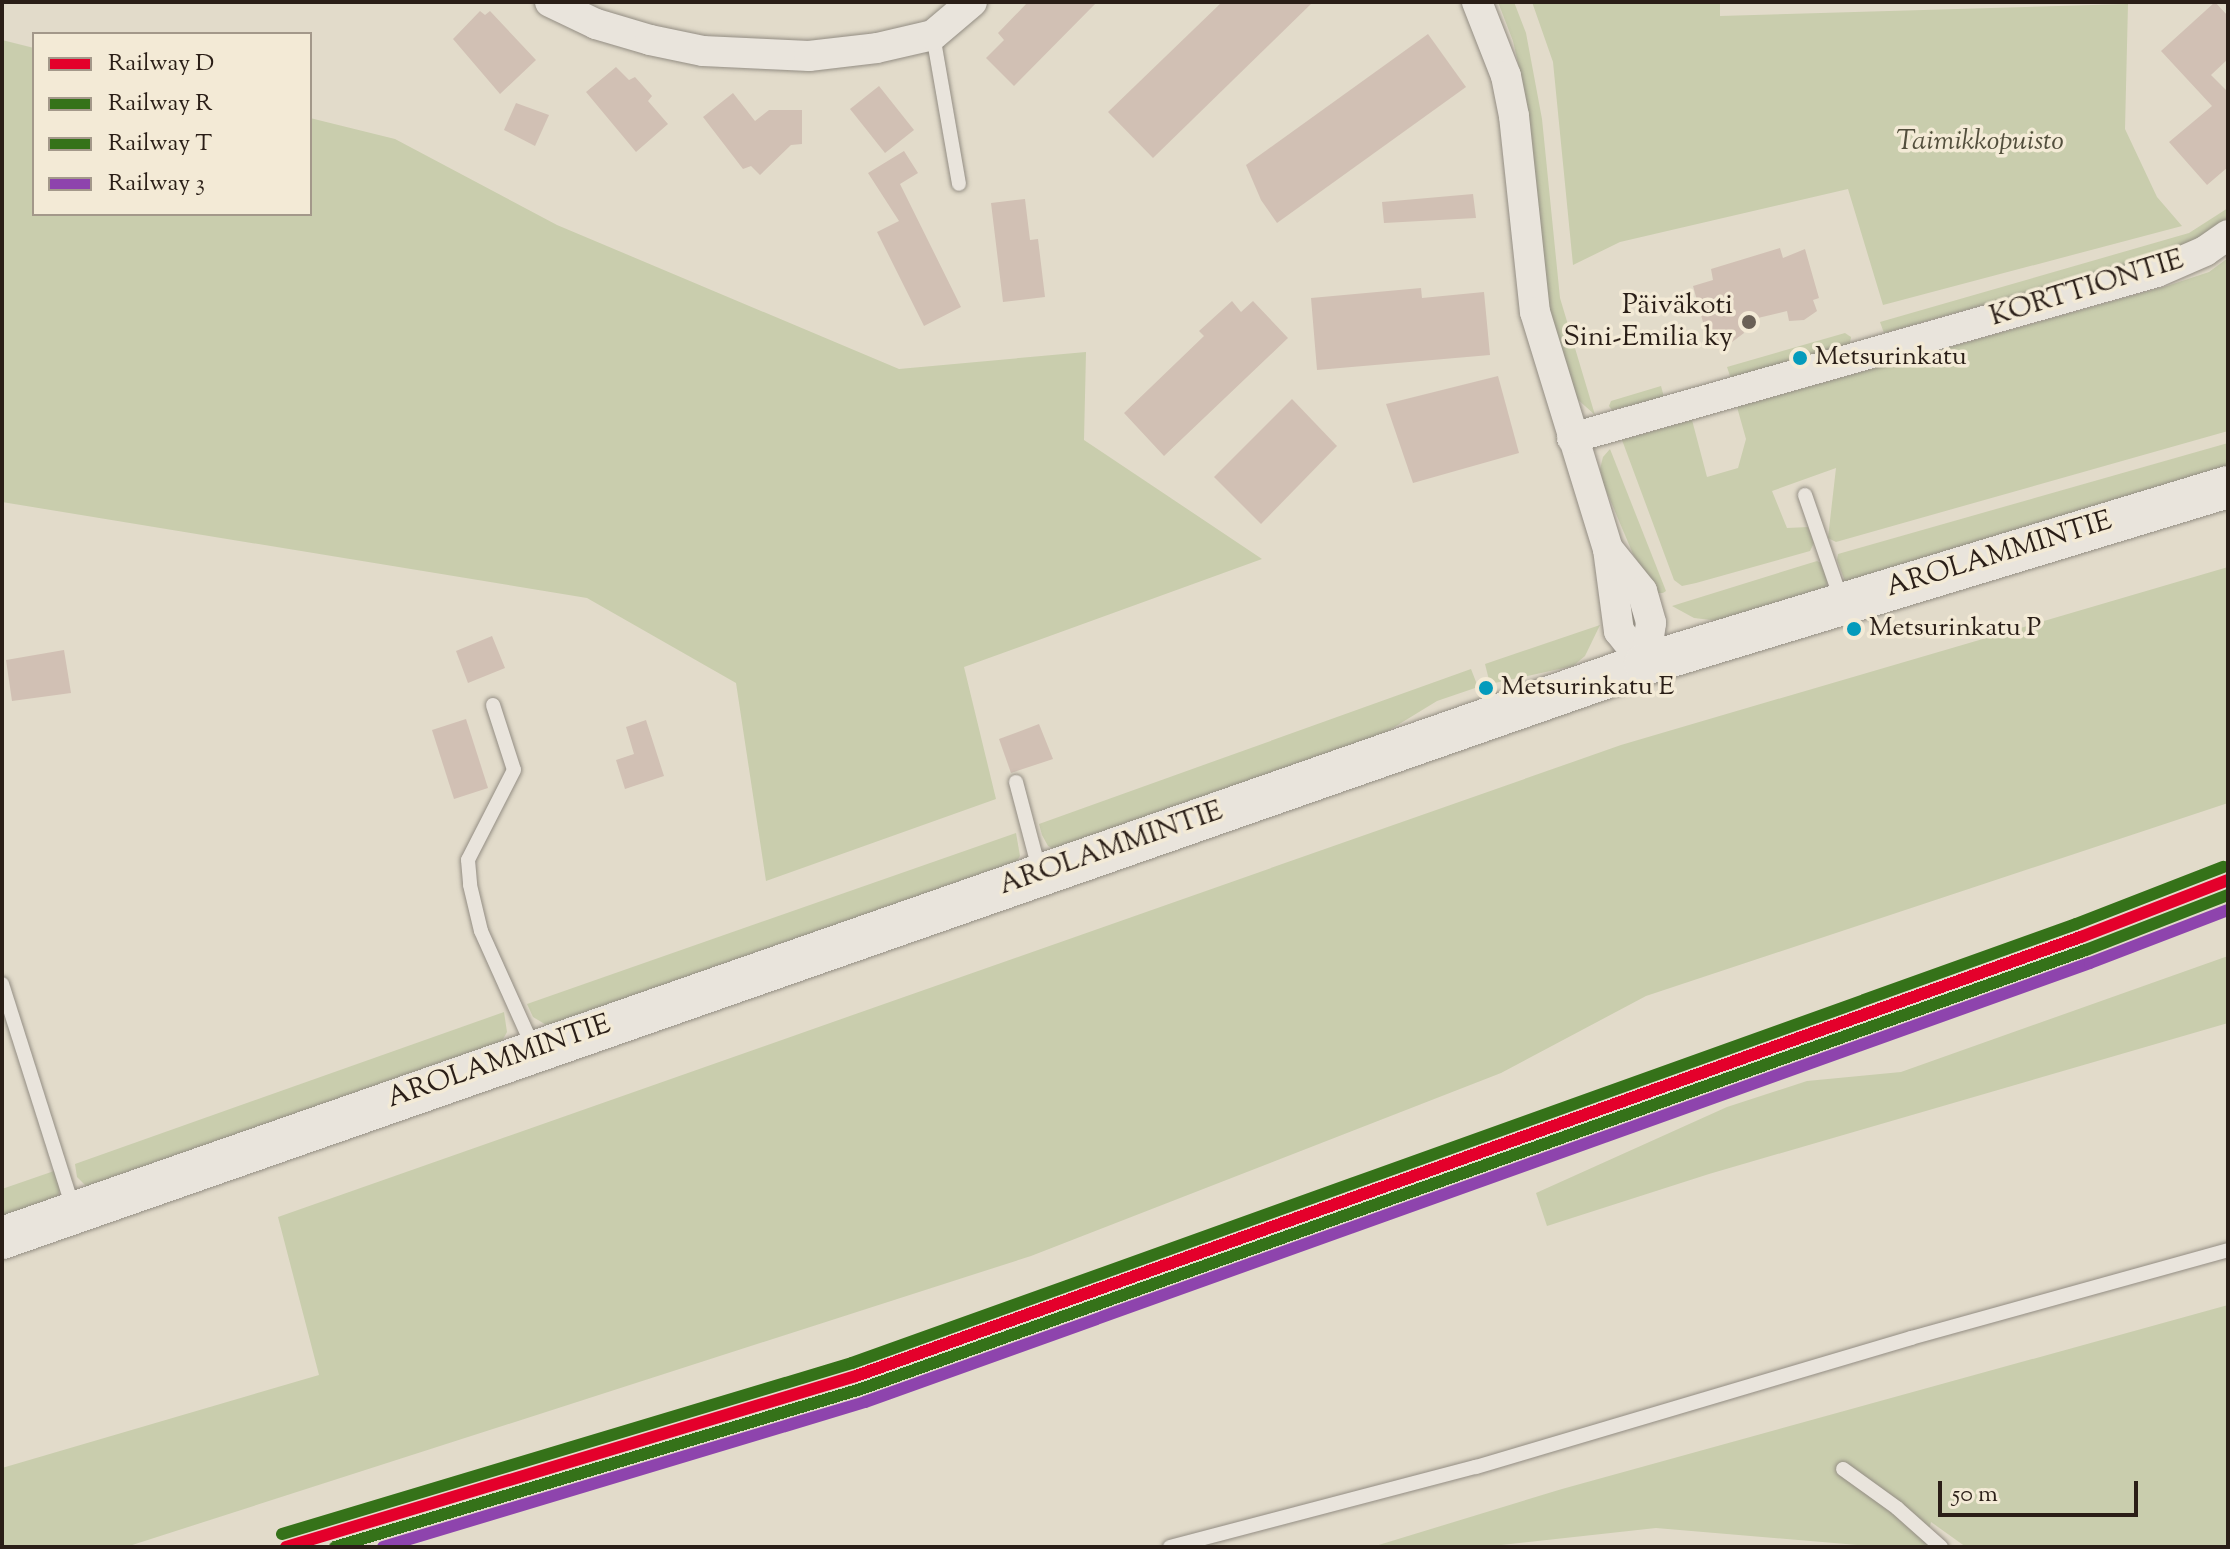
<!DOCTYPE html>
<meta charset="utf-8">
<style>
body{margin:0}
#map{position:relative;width:2230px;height:1549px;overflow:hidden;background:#e2dbca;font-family:"Sorts Mill Goudy",serif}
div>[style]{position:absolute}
.green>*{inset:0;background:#c9cdad}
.building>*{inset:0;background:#d1c0b4}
.roads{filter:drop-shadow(0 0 2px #938d83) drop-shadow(0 0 2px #938d83)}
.lane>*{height:14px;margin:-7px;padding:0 7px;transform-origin:7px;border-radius:7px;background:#e9e4dc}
.street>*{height:30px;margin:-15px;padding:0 15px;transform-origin:15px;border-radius:15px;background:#e9e4dc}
.secondary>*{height:42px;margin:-21px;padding:0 21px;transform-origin:21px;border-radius:21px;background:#e9e4dc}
.rail-1>*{height:12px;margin:-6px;padding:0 6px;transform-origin:6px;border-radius:6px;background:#e4002b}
.rail-2>*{height:12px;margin:-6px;padding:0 6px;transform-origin:6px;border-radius:6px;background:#357219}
.rail-3>*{height:12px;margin:-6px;padding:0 6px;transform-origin:6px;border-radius:6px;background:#357219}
.rail-4>*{height:12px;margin:-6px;padding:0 6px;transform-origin:6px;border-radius:6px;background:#8e44ad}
.dots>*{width:22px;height:22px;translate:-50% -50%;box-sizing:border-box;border:4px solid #f3ead6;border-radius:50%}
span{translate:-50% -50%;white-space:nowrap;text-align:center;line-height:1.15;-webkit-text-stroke:7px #f3ead6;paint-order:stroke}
.bus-label{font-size:26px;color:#2a1e17}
.left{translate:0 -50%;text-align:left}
.park-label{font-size:28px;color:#534f3d;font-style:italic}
.street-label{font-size:28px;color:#2a1e17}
.poi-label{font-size:28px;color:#2a1e17}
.right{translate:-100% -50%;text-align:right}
.frame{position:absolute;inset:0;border:4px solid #2a1e17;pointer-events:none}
.legend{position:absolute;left:32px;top:32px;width:280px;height:184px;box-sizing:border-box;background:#f3ead6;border:2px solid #a3988a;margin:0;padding:10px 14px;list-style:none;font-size:24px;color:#2a1e17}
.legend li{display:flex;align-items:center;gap:16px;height:40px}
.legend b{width:40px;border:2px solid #a3988a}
.scale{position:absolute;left:1938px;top:1481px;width:200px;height:36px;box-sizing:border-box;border:4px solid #2a1e17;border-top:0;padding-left:10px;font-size:24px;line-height:28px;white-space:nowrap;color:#2a1e17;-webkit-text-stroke:6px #f3ead6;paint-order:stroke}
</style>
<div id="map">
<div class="green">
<div style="clip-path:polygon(1498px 2px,1514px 2px,1526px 33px,1542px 119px,1560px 298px,1595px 415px,1575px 397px,1551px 328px,1522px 81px,1513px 41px)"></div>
<div style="clip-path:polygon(1532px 2px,1720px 2px,1720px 16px,2128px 4px,2125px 129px,2157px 197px,2182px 226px,1883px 305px,1848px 189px,1620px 242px,1573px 265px,1553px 62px)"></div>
<div style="clip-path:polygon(2px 40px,34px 48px,34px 214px,310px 214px,310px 118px,395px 139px,557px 225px,899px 369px,1086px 352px,1084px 440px,1262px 559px,964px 667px,996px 799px,766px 881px,736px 683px,587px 598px,2px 502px)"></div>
<div style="clip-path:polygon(2228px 208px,2228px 217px,2207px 235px,2170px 252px,1884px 333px,1880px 322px,2189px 233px)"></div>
<div style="clip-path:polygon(2228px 258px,2228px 431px,1836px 542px,1828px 538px,1836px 468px,1772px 491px,1787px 528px,1808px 527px,1814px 543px,1810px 551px,1696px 583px,1682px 586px,1674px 580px,1622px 440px,1692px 420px,1707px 477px,1738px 468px,1746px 439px,1737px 407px,2167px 286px,2209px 272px)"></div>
<div style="clip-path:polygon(1845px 333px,1851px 337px,1850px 344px,1731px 379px,1727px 367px)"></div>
<div style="clip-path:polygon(1661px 386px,1664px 397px,1612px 410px,1609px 406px,1611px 401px)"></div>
<div style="clip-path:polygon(2228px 443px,2228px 470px,1846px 584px,1837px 560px,1838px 554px)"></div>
<div style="clip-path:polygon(1610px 449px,1666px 591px,1663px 593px,1658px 593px,1633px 554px,1603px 483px,1600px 469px,1603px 457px)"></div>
<div style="clip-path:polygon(1817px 561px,1823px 564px,1828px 581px,1824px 591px,1720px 621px,1694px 618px,1672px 606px)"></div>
<div style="clip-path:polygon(2228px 567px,2228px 803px,1646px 996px,1501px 1073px,1031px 1256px,126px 1547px,2px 1547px,2px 1468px,319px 1375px,278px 1217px,1621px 745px)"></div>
<div style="clip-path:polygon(1600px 625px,1585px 656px,1573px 666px,1490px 684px,1485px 664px)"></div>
<div style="clip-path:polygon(1471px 669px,1478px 687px,1437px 701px,1383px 734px,1058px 851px,1048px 846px,1042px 835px,1039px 824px)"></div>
<div style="clip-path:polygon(1016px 833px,1020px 856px,1014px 865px,548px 1026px,533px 1017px,527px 1004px)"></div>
<div style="clip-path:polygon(2228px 956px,2228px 1023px,1709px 1174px,1547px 1226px,1536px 1193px,1727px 1107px,1807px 1081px,1901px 1072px)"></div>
<div style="clip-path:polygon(504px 1012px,507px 1032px,498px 1048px,99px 1190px,86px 1186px,77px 1177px,75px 1164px)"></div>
<div style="clip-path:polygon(57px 1170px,61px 1186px,57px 1199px,2px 1222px,2px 1189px)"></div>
<div style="clip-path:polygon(2228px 1305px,2228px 1547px,1966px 1547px,1931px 1522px,1925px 1547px,1881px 1547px,1656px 1528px,1483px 1547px,1372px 1547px,1562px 1489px)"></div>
</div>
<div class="building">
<div style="clip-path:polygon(1028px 2px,1097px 2px,1014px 86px,986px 58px,1004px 40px,998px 33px)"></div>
<div style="clip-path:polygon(1222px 2px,1313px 2px,1153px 158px,1108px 112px)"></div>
<div style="clip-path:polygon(2215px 2px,2228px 16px,2228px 59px,2211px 75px,2228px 92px,2228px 167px,2207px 185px,2169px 142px,2212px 106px,2161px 51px)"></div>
<div style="clip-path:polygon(480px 11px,485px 15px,490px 11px,536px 60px,500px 94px,453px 39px)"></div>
<div style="clip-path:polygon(1428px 34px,1466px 87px,1277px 223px,1261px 200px,1246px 165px)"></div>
<div style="clip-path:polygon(616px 67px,629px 80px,635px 77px,652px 96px,648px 101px,668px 124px,636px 152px,586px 92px)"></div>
<div style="clip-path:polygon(879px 86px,914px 130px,885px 153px,850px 109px)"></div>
<div style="clip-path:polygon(733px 93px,755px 121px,769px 110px,802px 110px,802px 144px,791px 145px,760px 175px,751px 166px,743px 169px,703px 117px)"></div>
<div style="clip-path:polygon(516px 103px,549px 115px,535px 146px,504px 130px)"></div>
<div style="clip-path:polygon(904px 151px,918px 173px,900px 184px,961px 307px,924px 326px,877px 232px,899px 221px,868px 173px)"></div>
<div style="clip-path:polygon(1473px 194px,1476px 218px,1384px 223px,1382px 202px)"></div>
<div style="clip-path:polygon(1025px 199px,1030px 240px,1038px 239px,1045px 297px,1003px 302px,991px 203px)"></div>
<div style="clip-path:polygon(1780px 248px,1783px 258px,1805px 249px,1819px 298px,1813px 300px,1817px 311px,1804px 320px,1789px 321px,1787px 311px,1741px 322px,1744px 333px,1732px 342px,1715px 343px,1712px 332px,1706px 333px,1693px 286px,1713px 280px,1711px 269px)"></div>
<div style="clip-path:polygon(1421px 288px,1422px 298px,1484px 292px,1490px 355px,1317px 370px,1311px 298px)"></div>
<div style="clip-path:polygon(1232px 301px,1241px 312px,1253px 301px,1288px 338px,1164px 456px,1124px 413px,1204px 336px,1199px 331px)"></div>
<div style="clip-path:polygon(1498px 376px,1519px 453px,1413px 483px,1386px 404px)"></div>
<div style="clip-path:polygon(1292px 399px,1337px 446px,1261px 524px,1214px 477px)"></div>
<div style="clip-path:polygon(492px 636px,505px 668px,468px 683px,456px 651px)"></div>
<div style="clip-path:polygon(64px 650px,71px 693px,12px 701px,6px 660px)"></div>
<div style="clip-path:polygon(466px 719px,488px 788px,454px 799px,432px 730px)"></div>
<div style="clip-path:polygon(646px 720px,664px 776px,625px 789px,616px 760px,634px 754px,626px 727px)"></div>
<div style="clip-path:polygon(1039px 724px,1053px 759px,1011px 773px,999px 739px)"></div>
</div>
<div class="roads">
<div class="lane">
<div style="left:933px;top:35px;width:151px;rotate:80.1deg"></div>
<div style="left:1805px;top:495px;width:113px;rotate:70.9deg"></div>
<div style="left:493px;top:705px;width:68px;rotate:72.1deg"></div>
<div style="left:514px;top:770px;width:101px;rotate:117.1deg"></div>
<div style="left:468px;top:860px;width:25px;rotate:85deg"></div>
<div style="left:470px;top:885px;width:47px;rotate:76.6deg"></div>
<div style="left:481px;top:931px;width:129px;rotate:65.8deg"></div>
<div style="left:1016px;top:782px;width:94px;rotate:75.2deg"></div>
<div style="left:2px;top:984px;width:235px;rotate:72.4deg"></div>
<div style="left:1843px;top:1469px;width:67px;rotate:35.8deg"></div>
<div style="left:1897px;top:1508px;width:59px;rotate:41.6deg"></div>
<div style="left:1170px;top:1547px;width:316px;rotate:-14.7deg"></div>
<div style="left:1476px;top:1467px;width:454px;rotate:-16.5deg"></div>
<div style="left:1911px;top:1338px;width:329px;rotate:-15.5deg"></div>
</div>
<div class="street">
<div style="left:550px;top:2px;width:51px;rotate:25.6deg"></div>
<div style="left:596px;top:24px;width:56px;rotate:16.5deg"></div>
<div style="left:650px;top:40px;width:54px;rotate:11.7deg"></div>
<div style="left:703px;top:51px;width:106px;rotate:2.7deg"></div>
<div style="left:809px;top:56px;width:68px;rotate:-6.7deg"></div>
<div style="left:877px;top:48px;width:57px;rotate:-13.1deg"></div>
<div style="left:933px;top:35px;width:51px;rotate:-40.2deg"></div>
<div style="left:1477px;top:2px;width:79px;rotate:68.6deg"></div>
<div style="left:1506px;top:76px;width:41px;rotate:78.7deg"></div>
<div style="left:1514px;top:116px;width:197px;rotate:83.9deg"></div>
<div style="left:1535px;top:312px;width:248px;rotate:72.9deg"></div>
<div style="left:1608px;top:549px;width:83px;rotate:82.4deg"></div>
<div style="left:1619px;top:631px;width:42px;rotate:51.8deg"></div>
<div style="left:1572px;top:438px;width:608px;rotate:-15.84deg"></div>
<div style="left:2157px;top:272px;width:52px;rotate:-23.6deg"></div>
<div style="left:2205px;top:251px;width:28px;rotate:-35deg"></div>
<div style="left:1608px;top:549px;width:54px;rotate:51deg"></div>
<div style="left:1642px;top:591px;width:33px;rotate:74deg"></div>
<div style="left:1651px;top:623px;width:41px;rotate:98.3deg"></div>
</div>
<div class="secondary">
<div style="left:2px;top:1238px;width:1740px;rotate:-19.26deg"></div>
<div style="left:1645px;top:664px;width:609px;rotate:-16.89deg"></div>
</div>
</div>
<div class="rail-1">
<div style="left:286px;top:1547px;width:595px;rotate:-16.7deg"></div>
<div style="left:856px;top:1376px;width:1301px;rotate:-19.72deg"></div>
<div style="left:2081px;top:937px;width:158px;rotate:-21.2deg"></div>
</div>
<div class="rail-2">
<div style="left:335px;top:1547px;width:549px;rotate:-16.72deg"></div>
<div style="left:861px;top:1389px;width:1301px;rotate:-19.72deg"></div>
<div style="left:2086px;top:950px;width:152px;rotate:-21.2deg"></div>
</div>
<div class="rail-3">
<div style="left:282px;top:1534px;width:595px;rotate:-16.7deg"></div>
<div style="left:852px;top:1363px;width:1300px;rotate:-19.73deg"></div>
<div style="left:2076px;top:924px;width:158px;rotate:-21.2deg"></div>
</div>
<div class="rail-4">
<div style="left:383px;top:1547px;width:503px;rotate:-16.74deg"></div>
<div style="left:865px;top:1402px;width:1301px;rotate:-19.72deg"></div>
<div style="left:2090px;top:963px;width:148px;rotate:-21deg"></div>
</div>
<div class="dots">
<div style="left:1749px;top:322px;background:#6a6056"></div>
<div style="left:1800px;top:358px;background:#049bbc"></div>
<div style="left:1854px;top:629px;background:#049bbc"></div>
<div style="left:1486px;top:688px;background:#049bbc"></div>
</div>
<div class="bus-label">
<span class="left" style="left:1815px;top:358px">Metsurinkatu</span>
<span class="left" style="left:1869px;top:629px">Metsurinkatu P</span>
<span class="left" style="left:1501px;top:688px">Metsurinkatu E</span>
</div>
<div class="park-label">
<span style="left:1980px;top:142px">Taimikkopuisto</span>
</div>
<div class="street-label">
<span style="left:2087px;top:289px;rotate:-17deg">KORTTIONTIE</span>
<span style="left:1999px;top:555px;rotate:-17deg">AROLAMMINTIE</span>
<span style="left:1111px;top:849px;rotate:-19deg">AROLAMMINTIE</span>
<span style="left:499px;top:1062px;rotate:-19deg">AROLAMMINTIE</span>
</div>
<div class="poi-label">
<span class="right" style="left:1733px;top:322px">Päiväkoti<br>Sini-Emilia ky</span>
</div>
<div class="frame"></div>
<ul class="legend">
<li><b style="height:10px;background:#e4002b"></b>Railway D</li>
<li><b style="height:10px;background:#357219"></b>Railway R</li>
<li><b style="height:10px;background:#357219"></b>Railway T</li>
<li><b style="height:10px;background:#8e44ad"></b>Railway 3</li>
</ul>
<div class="scale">50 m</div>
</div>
